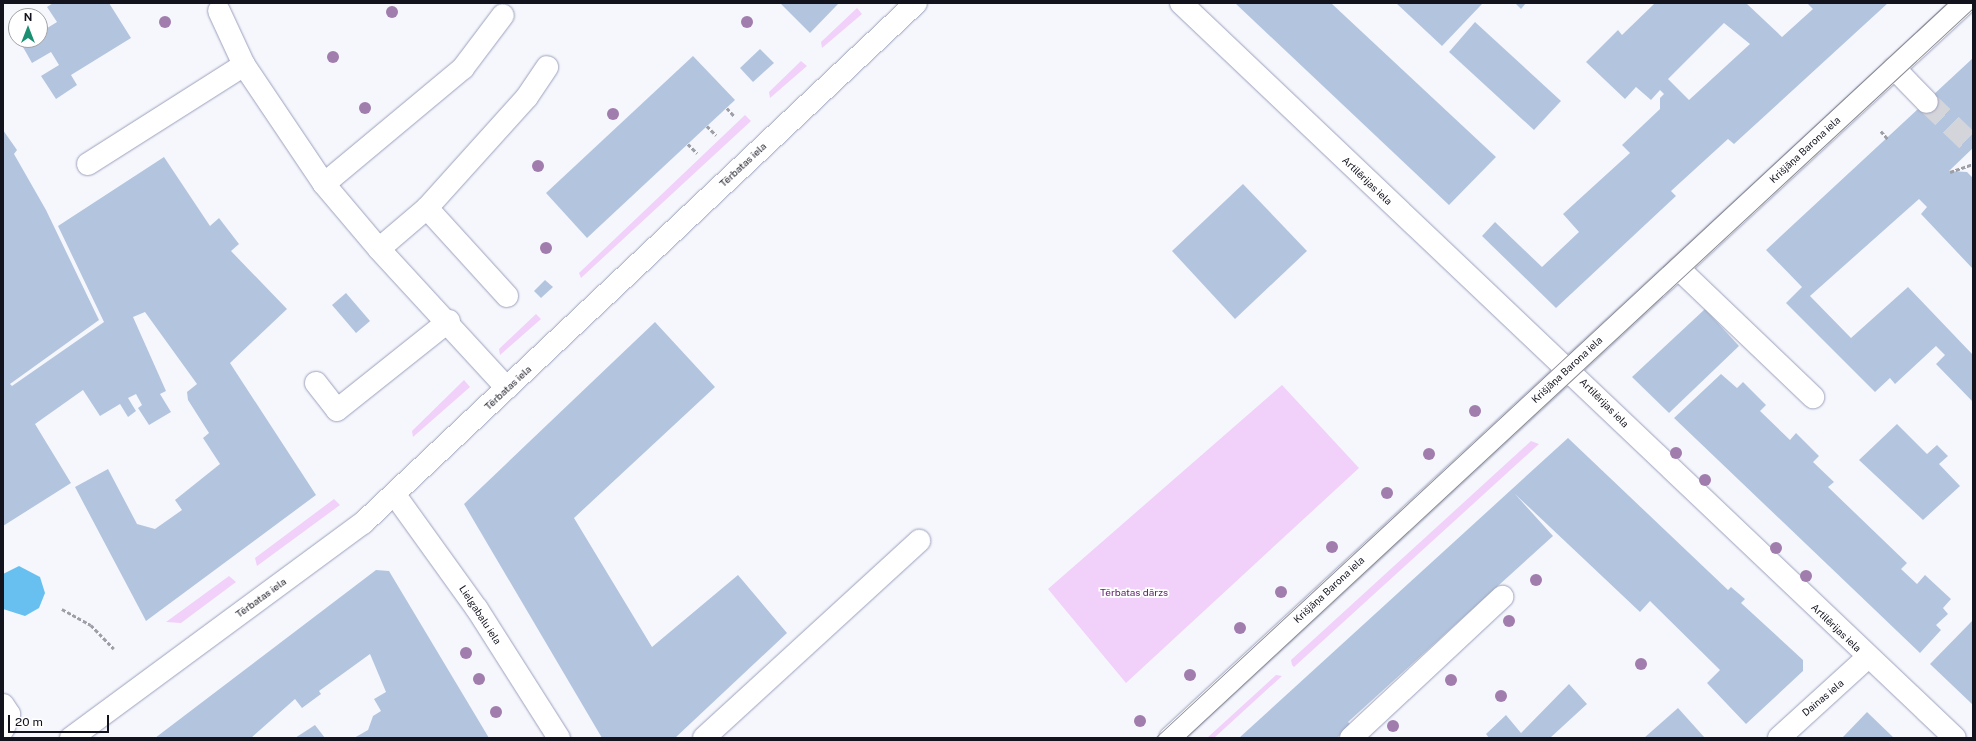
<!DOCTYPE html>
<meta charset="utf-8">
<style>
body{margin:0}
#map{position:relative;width:1976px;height:741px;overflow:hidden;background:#f6f7fd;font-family:"Public Sans",sans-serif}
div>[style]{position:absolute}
.green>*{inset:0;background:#f1d0f9}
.water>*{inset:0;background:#68c0f0}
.building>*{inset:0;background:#b3c5de}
.minor-tunnel>*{height:22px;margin-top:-11px;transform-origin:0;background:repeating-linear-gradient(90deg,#d4d5db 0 22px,transparent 0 33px)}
.path>*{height:2.5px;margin-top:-1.25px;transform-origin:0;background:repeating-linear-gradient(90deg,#9e9fa6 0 4px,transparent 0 6px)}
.roads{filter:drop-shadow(0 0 1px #9ba0bb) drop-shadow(0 0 1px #9ba0bb)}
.minor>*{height:22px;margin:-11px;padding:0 11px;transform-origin:11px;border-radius:11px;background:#fff}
.tram>*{height:1px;margin:-0.5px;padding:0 0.5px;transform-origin:0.5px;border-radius:0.5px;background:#8b8c94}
.trees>*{width:12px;height:12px;margin:-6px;border-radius:50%;background:#a07dac}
span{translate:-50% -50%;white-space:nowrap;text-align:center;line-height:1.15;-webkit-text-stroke:3.5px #fff;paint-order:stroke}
.street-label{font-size:10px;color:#12131d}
.park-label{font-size:10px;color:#5a1a69}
.frame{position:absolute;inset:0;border:4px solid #12131d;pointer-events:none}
.north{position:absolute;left:8px;top:8px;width:40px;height:40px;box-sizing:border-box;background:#fff;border:1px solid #a0a1a5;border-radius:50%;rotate:0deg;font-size:11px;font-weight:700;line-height:16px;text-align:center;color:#12131d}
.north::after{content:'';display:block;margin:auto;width:14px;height:18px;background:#1a8f72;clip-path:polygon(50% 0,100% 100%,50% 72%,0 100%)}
.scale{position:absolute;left:8px;top:715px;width:101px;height:18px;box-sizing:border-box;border:2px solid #12131d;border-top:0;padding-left:5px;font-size:12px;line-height:14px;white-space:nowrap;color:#12131d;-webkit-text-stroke:3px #fff;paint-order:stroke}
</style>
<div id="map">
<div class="green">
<div style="clip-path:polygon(857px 8px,862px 14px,822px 48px,821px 42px)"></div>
<div style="clip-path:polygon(801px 61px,807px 66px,770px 98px,769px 92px)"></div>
<div style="clip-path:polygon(745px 115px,751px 121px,581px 278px,579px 273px)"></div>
<div style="clip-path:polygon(536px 314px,541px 319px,500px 355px,499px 349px)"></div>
<div style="clip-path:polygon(464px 380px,470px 387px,413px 437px,412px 431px)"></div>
<div style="clip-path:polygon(1282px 385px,1359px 468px,1126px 683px,1048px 589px)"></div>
<div style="clip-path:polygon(1531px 441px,1539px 444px,1294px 667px,1292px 665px,1291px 660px)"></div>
<div style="clip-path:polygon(334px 499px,340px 505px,257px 566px,255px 558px)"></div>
<div style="clip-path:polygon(229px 576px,236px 582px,181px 623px,166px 622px)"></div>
<div style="clip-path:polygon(1276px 675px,1282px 676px,1214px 738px,1207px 738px)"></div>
</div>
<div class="water">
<div style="clip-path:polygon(19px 566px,40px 577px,45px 593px,39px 608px,25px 616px,3px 609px,3px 574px)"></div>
</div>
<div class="building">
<div style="clip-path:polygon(53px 3px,109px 3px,131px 38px,71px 75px,77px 85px,56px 99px,41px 76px,59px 65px,51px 52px,32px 63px,19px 40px,40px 40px,40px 24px,44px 30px,57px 22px,47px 7px)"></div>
<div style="clip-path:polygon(780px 3px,839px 3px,810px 33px)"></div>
<div style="clip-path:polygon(1235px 3px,1331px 3px,1496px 157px,1449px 205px)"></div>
<div style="clip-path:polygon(1396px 3px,1481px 3px,1482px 4px,1442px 46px)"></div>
<div style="clip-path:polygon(1515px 3px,1526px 3px,1521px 9px)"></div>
<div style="clip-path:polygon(evenodd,1655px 3px,1746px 3px,1782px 37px,1813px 9px,1807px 3px,1888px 3px,1734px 144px,1728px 139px,1671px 191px,1676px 196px,1556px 308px,1482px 236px,1495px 222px,1542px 267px,1579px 232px,1563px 214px,1630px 153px,1622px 145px,1660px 109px,1660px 98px,1664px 94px,1660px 90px,1651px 100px,1636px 87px,1625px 99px,1586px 62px,1618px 30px,1622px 35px,1655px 3px,1724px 23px,1750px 44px,1689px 100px,1668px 79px,1724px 23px)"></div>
<div style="clip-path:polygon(1475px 22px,1561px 101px,1534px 130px,1449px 52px)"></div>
<div style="clip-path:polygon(760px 49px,774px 63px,753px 82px,740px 68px)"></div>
<div style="clip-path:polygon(693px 56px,735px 100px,587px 238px,546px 193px)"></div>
<div style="clip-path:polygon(1973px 58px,1973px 148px,1949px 171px,1967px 172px,1973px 178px,1973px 269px,1921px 214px,1927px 207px,1919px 199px,1810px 296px,1851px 338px,1908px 287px,1973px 355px,1973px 402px,1936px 364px,1945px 355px,1936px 346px,1895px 384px,1890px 378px,1875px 392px,1786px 303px,1802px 287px,1766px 250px)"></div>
<div style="clip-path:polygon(3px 130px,17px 150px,14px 154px,46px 210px,99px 320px,10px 384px,12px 386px,104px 322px,58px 226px,164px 157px,210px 226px,219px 218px,239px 244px,231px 251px,287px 309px,230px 363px,316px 495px,146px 621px,75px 487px,108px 469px,137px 524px,155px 529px,182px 510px,175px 500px,220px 464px,203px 438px,209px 433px,188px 400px,187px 392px,197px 384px,145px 312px,133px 317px,166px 391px,160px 394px,171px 412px,149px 425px,138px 408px,142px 405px,136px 394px,128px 398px,136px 411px,128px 417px,120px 404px,100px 416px,83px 390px,35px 424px,71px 483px,3px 526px)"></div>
<div style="clip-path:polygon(1243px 184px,1307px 251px,1235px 319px,1172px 251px)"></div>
<div style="clip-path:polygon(545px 280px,553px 287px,541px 298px,534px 291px)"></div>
<div style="clip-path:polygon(346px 293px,370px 321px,356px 333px,332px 305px)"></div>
<div style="clip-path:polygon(1705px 309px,1739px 346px,1669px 413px,1632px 377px)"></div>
<div style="clip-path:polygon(655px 322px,715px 387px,574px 518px,652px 647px,738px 575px,787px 633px,675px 738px,602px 738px,464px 504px)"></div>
<div style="clip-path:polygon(1721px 374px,1737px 388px,1743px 382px,1766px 405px,1760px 411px,1790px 440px,1796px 433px,1819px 456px,1813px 462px,1834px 482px,1828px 487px,1907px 563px,1901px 569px,1917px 584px,1925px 575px,1951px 599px,1943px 608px,1948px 614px,1936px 625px,1941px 630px,1920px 653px,1674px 418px)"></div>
<div style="clip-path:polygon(1897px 424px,1927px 454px,1937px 445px,1948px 456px,1939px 464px,1960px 486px,1923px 520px,1859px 460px)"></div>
<div style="clip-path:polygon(1568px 438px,1728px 590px,1731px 587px,1745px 599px,1741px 603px,1803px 660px,1803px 671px,1746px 724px,1707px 683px,1720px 670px,1650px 601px,1640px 612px,1515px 494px,1553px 536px,1348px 722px,1351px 725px,1337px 738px,1239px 738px)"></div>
<div style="clip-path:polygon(376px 570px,389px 571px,489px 738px,354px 738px,368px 730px,373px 716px,381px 711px,374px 699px,386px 692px,370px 654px,319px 691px,321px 694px,302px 708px,295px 699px,251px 738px,155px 738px)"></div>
<div style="clip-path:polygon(1973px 620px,1973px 705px,1930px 664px)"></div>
<div style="clip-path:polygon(1569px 684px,1587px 704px,1550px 738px,1489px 738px,1486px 734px,1506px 715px,1521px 733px)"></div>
<div style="clip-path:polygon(1678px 708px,1705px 738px,1644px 738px)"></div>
<div style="clip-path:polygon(1867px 712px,1894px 738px,1842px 738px)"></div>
<div style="clip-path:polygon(315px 725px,325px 738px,295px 738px)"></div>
</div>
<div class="minor-tunnel">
<div style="left:1927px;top:102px;width:64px;rotate:43.7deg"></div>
</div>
<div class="path">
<div style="left:727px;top:108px;width:12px;rotate:48deg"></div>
<div style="left:707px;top:126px;width:13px;rotate:45deg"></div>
<div style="left:1881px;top:131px;width:11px;rotate:49deg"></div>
<div style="left:688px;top:144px;width:13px;rotate:45deg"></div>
<div style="left:1950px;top:172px;width:24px;rotate:-19deg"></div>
<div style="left:62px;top:609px;width:33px;rotate:29deg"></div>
<div style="left:91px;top:625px;width:33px;rotate:46deg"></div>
</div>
<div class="roads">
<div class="minor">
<div style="left:1181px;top:3px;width:1067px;rotate:43.52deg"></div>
<div style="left:219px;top:11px;width:60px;rotate:65.2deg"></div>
<div style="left:1894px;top:68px;width:47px;rotate:45.9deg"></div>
<div style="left:88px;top:164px;width:185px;rotate:-32.4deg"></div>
<div style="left:244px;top:65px;width:143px;rotate:56.1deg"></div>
<div style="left:427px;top:208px;width:149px;rotate:-48deg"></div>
<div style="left:527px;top:97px;width:36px;rotate:-56deg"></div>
<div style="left:379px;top:249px;width:85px;rotate:-130.2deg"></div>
<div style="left:324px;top:184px;width:181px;rotate:-39.8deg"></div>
<div style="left:463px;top:68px;width:66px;rotate:-53deg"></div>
<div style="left:1678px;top:268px;width:187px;rotate:43.7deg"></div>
<div style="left:507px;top:296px;width:119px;rotate:-132.3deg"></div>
<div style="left:427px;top:208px;width:63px;rotate:139.5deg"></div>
<div style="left:379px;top:249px;width:189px;rotate:47.4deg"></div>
<div style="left:316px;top:383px;width:34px;rotate:52deg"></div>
<div style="left:337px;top:410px;width:143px;rotate:-38.5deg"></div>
<div style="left:395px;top:495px;width:140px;rotate:54.3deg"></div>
<div style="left:477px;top:609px;width:153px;rotate:57.6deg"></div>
<div style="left:3px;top:705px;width:11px;rotate:56deg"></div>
<div style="left:9px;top:714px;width:17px;rotate:111deg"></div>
<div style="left:71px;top:738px;width:363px;rotate:-36.4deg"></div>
<div style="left:363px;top:523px;width:759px;rotate:-43.24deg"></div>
<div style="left:704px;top:738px;width:292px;rotate:-42.5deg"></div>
<div style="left:1170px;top:738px;width:1083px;rotate:-42.75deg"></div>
<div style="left:1351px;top:738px;width:207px;rotate:-43deg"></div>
<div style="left:1779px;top:738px;width:119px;rotate:-42.3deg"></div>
</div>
</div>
<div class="tram">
<div style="left:1155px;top:738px;width:1081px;rotate:-42.86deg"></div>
<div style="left:1185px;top:738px;width:1074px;rotate:-42.81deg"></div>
</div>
<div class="trees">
<div style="left:392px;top:12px"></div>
<div style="left:165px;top:22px"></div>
<div style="left:747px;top:22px"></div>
<div style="left:333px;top:57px"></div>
<div style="left:365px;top:108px"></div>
<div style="left:613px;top:114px"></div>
<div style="left:538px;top:166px"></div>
<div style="left:546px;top:248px"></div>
<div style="left:1475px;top:411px"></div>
<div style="left:1676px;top:453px"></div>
<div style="left:1429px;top:454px"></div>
<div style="left:1705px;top:480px"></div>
<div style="left:1387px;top:493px"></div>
<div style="left:1332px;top:547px"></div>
<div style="left:1776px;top:548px"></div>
<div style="left:1806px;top:576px"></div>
<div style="left:1536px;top:580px"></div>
<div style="left:1281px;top:592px"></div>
<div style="left:1509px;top:621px"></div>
<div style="left:1240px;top:628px"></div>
<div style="left:466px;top:653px"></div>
<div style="left:1641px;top:664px"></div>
<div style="left:1190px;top:675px"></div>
<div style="left:479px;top:679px"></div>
<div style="left:1451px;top:680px"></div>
<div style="left:1501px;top:696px"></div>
<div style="left:496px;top:712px"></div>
<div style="left:1140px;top:721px"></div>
<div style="left:1393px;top:726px"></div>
</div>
<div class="street-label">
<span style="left:1805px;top:150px;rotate:-43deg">Krišjāņa Barona iela</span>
<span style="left:743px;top:165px;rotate:-43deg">Tērbatas iela</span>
<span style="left:1367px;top:181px;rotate:44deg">Artilērijas iela</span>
<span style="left:1567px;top:370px;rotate:-43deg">Krišjāņa Barona iela</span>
<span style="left:508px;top:388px;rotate:-43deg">Tērbatas iela</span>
<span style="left:1604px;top:403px;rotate:45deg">Artilērijas iela</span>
<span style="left:1329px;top:590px;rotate:-43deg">Krišjāņa Barona iela</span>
<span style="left:261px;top:598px;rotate:-36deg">Tērbatas iela</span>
<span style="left:480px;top:615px;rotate:57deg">Lielgabalu iela</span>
<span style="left:1836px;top:628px;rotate:44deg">Artilērijas iela</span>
<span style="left:1823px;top:698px;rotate:-40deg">Dainas iela</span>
</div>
<div class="park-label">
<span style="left:1134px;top:593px">Tērbatas dārzs</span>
</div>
<div class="frame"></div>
<div class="north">N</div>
<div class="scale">20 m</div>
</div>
